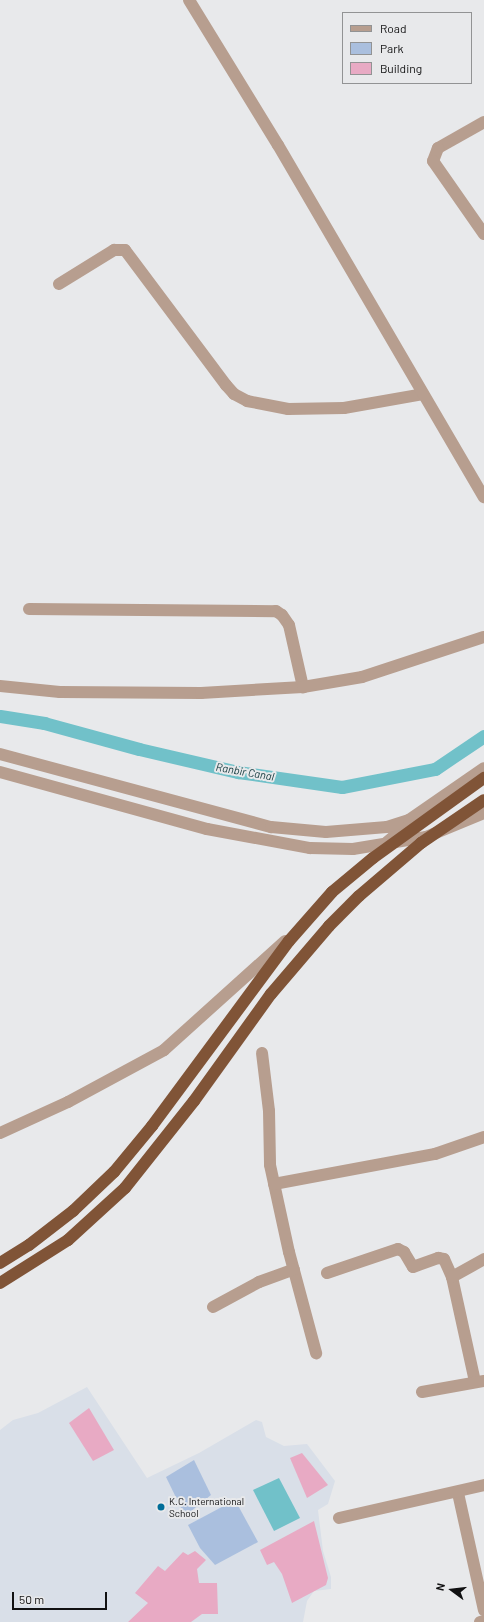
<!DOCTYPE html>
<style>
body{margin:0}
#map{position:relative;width:484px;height:1622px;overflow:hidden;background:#e8e9eb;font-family:Barlow,sans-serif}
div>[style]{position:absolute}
.built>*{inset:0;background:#d9dfe8}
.green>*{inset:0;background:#aabfde}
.water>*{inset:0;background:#71c1c9}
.canal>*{height:13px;margin:-6.5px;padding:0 6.5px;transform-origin:6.5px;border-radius:6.5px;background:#71c1c9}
.building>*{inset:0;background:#e8aac4}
.minor>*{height:12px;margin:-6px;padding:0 6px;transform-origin:6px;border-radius:6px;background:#b79e8f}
.tertiary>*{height:12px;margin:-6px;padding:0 6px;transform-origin:6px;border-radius:6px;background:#b79e8f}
.trunk>*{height:12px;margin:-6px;padding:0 6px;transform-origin:6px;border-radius:6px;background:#805437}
.trunk-bridge>*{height:12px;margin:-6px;padding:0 6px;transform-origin:6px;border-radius:6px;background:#805437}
.dots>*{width:11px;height:11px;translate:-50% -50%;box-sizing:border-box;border:2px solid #e8e9eb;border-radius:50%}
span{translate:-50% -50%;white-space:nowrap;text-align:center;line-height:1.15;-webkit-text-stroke:4px #e8e9eb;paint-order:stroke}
.poi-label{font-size:10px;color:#111112}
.left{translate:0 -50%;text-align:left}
.water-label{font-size:11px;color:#11383c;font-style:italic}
.legend{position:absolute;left:342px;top:12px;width:130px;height:72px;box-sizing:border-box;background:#e8e9eb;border:1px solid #929394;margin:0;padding:5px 7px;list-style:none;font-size:12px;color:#111112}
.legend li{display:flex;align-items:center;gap:8px;height:20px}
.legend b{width:20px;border:1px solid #929394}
.north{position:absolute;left:432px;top:1570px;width:40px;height:40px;-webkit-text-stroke:3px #e8e9eb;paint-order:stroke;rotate:285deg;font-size:11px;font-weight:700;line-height:16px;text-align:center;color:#111112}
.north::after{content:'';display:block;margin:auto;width:14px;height:18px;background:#111112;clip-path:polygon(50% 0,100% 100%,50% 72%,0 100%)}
.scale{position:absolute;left:12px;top:1592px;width:95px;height:18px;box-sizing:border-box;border:2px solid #111112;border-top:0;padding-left:5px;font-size:12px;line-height:14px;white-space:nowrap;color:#111112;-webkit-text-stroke:3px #e8e9eb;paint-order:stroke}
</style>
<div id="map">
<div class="built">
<div style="clip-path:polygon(87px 1387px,147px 1478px,199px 1453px,256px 1420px,262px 1422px,266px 1437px,284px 1446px,307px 1444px,335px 1481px,328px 1504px,318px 1510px,323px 1551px,331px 1577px,331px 1589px,314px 1591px,307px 1601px,303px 1622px,0 1622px,0 1430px,13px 1420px,38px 1413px)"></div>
</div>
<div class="green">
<div style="clip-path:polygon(194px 1460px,211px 1495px,185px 1516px,166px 1477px)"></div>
<div style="clip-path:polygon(235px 1500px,258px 1542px,215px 1565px,200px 1548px,188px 1525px)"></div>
</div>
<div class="water">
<div style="clip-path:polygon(279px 1478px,300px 1518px,274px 1531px,253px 1490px)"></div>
</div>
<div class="canal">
<div style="left:0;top:716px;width:45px;rotate:9deg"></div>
<div style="left:44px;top:723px;width:98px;rotate:15.3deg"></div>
<div style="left:139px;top:749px;width:102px;rotate:13.1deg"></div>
<div style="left:238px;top:772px;width:105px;rotate:8.2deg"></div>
<div style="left:342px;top:787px;width:95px;rotate:-11deg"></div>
<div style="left:435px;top:769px;width:59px;rotate:-34deg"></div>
</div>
<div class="building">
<div style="clip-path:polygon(89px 1408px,114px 1450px,93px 1461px,69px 1423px)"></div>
<div style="clip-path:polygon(302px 1453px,328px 1485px,307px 1498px,290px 1458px)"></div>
<div style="clip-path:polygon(314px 1521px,328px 1578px,326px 1585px,292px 1603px,282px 1574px,274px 1562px,267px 1565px,260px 1550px)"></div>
<div style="clip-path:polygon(195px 1551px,206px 1560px,197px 1569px,199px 1583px,217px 1583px,218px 1614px,202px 1614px,191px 1622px,128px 1622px,148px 1603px,135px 1593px,158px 1566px,165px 1571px,183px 1552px,188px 1555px)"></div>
</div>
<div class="minor">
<div style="left:484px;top:122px;width:53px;rotate:150.5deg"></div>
<div style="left:438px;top:148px;width:14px;rotate:111deg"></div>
<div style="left:433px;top:161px;width:89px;rotate:55.1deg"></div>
<div style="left:59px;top:284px;width:65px;rotate:-31.7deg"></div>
<div style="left:114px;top:250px;width:11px"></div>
<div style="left:125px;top:250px;width:169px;rotate:53.2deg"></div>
<div style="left:226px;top:385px;width:12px;rotate:48deg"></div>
<div style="left:234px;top:394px;width:15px;rotate:28deg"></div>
<div style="left:247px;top:401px;width:42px;rotate:11deg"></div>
<div style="left:288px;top:409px;width:56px;rotate:-1deg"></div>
<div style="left:344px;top:408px;width:80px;rotate:-10deg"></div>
<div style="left:29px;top:609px;width:247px;rotate:0.5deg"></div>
<div style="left:276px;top:611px;width:7px;rotate:34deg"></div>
<div style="left:282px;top:615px;width:12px;rotate:55deg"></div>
<div style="left:289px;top:625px;width:64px;rotate:77.3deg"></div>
<div style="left:387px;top:842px;width:38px;rotate:-40deg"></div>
<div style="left:262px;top:1053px;width:58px;rotate:83.1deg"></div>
<div style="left:269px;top:1111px;width:54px;rotate:88.9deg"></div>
<div style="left:270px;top:1165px;width:89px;rotate:77.7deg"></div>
<div style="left:289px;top:1252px;width:105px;rotate:75deg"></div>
<div style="left:0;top:1133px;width:75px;rotate:-24.5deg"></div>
<div style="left:68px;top:1102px;width:109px;rotate:-28.4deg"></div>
<div style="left:164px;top:1050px;width:163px;rotate:-42deg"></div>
<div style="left:274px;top:1184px;width:164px;rotate:-10.6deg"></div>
<div style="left:435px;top:1154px;width:52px;rotate:-19.1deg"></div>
<div style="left:327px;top:1273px;width:75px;rotate:-18.7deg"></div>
<div style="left:398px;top:1249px;width:7px;rotate:27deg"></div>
<div style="left:404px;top:1252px;width:17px;rotate:59deg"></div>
<div style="left:413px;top:1267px;width:27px;rotate:-20deg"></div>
<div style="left:438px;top:1258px;width:6px;rotate:9deg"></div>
<div style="left:444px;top:1259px;width:20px;rotate:66deg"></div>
<div style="left:452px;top:1277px;width:107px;rotate:77.6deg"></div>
<div style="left:452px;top:1277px;width:37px;rotate:-29deg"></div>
<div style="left:213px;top:1307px;width:52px;rotate:-28.5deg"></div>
<div style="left:259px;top:1282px;width:37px;rotate:-20deg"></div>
<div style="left:422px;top:1392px;width:63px;rotate:-10.1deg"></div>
<div style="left:458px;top:1493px;width:120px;rotate:77.5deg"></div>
<div style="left:339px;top:1518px;width:149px;rotate:-12.8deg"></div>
<div style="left:480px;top:1622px;width:4px;rotate:-14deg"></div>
</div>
<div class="tertiary">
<div style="left:189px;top:0;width:170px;rotate:58.5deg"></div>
<div style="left:278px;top:145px;width:408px;rotate:59.7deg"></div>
<div style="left:0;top:686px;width:60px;rotate:5.7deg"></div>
<div style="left:60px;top:692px;width:141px;rotate:0.4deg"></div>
<div style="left:201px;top:693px;width:102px;rotate:-3.4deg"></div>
<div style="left:303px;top:687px;width:60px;rotate:-9.6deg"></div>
<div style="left:362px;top:677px;width:128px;rotate:-18.2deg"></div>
<div style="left:0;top:754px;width:281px;rotate:15.1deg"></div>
<div style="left:271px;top:827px;width:55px;rotate:5.2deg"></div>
<div style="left:326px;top:832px;width:61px;rotate:-4.7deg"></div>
<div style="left:387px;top:827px;width:23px;rotate:-18deg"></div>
<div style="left:409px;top:820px;width:91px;rotate:-34.7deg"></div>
<div style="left:0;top:772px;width:215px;rotate:15.4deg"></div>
<div style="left:207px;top:829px;width:105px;rotate:10.5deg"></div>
<div style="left:310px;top:848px;width:43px;rotate:1.3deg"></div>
<div style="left:353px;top:849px;width:74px;rotate:-9.3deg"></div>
<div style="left:426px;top:837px;width:63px;rotate:-22.5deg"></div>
</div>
<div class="trunk">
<div style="left:0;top:1283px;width:80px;rotate:-32.3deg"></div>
<div style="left:68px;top:1240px;width:77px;rotate:-42.4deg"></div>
<div style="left:125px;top:1188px;width:111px;rotate:-51.6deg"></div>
<div style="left:194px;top:1101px;width:132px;rotate:-54.3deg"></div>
<div style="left:271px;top:994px;width:89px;rotate:-49.5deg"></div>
<div style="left:329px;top:926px;width:42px;rotate:-45deg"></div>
<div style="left:359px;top:896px;width:82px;rotate:-40.5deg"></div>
</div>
<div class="trunk-bridge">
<div style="left:421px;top:843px;width:76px;rotate:-34.3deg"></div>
<div style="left:0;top:1263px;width:34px;rotate:-32deg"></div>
<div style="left:29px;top:1245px;width:56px;rotate:-37.7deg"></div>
<div style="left:73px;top:1211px;width:57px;rotate:-43.6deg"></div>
<div style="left:114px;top:1172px;width:60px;rotate:-50.4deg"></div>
<div style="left:152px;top:1126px;width:230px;rotate:-53.5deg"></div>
<div style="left:289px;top:941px;width:65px;rotate:-48.7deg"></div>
<div style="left:332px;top:892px;width:53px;rotate:-39.7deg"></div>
<div style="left:373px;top:858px;width:137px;rotate:-35.8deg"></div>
</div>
<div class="dots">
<div style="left:161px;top:1507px;background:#006d99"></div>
</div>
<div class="poi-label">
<span class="left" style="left:169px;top:1507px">K.C. International<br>School</span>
</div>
<div class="water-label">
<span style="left:245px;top:772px;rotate:10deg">Ranbir Canal</span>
</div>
<ul class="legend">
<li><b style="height:5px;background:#b79e8f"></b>Road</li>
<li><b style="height:11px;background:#aabfde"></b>Park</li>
<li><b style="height:11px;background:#e8aac4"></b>Building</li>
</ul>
<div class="north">N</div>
<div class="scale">50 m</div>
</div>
